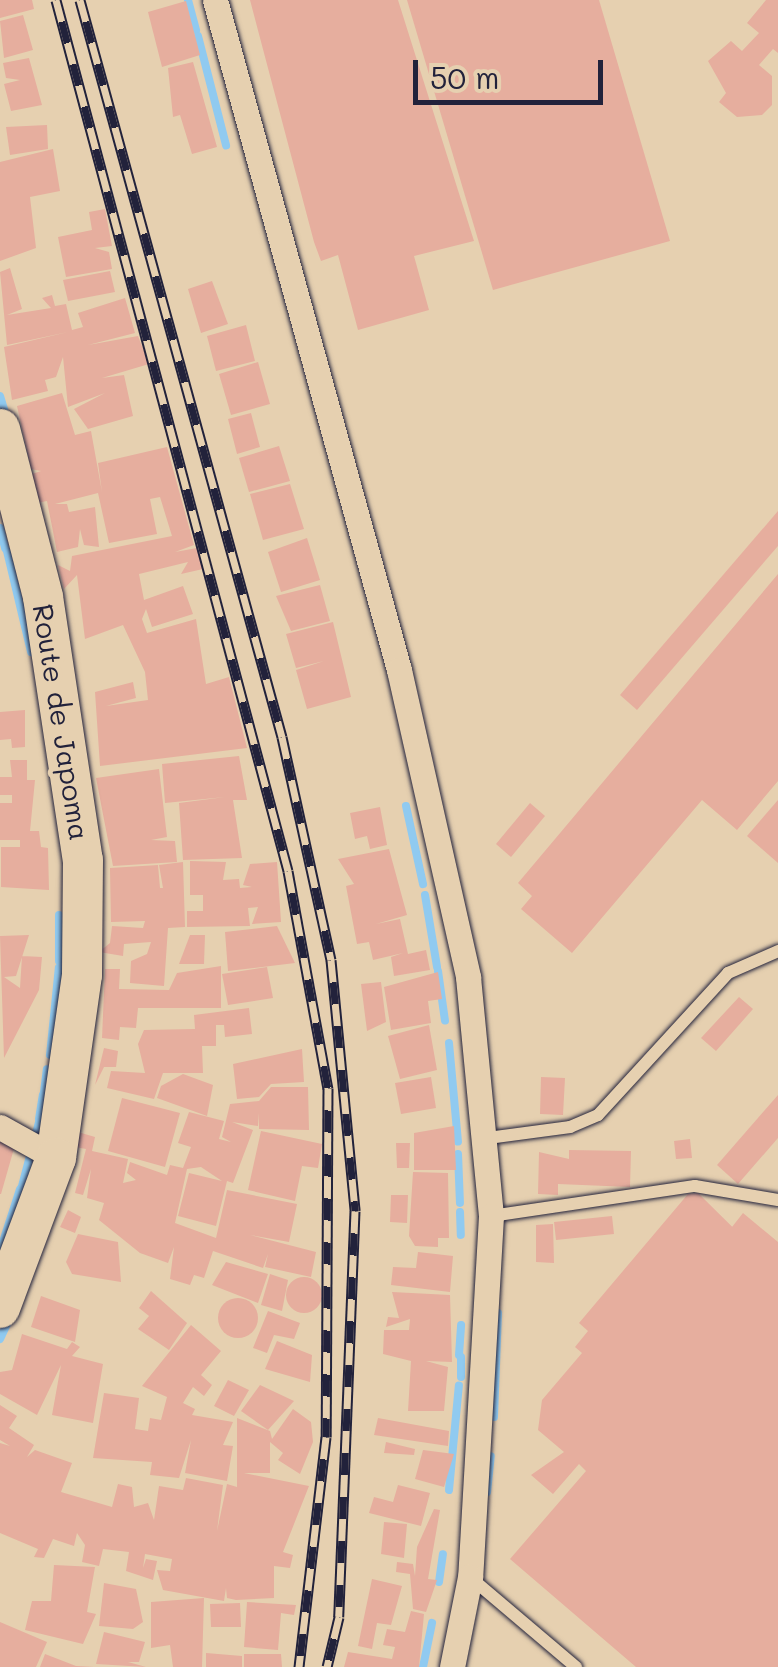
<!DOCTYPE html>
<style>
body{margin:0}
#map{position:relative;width:778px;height:1667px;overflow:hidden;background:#e6d0b0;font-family:Mali,sans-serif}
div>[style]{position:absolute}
.stream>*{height:8px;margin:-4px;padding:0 4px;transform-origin:4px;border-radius:4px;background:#90caf0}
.building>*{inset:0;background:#e6ae9e}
.round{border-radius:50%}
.roads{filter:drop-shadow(0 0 2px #22223b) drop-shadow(0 0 2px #22223b)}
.lane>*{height:12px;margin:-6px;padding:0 6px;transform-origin:6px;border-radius:6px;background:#e6d0b0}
.street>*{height:25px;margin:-12.5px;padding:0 12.5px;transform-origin:12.5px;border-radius:12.5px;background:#e6d0b0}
.primary>*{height:40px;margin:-20px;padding:0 20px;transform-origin:20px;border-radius:20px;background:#e6d0b0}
.rail>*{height:11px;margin-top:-5.5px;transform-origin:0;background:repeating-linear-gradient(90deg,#e6d0b0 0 22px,#22223b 0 44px);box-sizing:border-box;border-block:2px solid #22223b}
span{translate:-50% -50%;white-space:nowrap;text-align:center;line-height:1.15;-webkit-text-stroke:10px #e6d0b0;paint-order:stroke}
.street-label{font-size:28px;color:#22223b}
.scale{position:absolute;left:413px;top:60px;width:190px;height:45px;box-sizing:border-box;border:5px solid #22223b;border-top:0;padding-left:12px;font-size:30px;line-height:35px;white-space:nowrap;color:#22223b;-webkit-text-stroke:8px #e6d0b0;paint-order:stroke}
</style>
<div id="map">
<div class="stream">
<div style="left:188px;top:0;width:31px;rotate:75deg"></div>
<div style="left:198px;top:36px;width:113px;rotate:75.6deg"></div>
<div style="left:0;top:396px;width:14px;rotate:73deg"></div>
<div style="left:0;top:528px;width:21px;rotate:76deg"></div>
<div style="left:7px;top:551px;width:104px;rotate:76.6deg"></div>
<div style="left:406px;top:806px;width:80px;rotate:77.7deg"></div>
<div style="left:425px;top:895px;width:73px;rotate:80.5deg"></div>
<div style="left:59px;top:961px;width:46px;rotate:-90deg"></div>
<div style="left:438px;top:971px;width:50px;rotate:82deg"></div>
<div style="left:449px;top:1043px;width:99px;rotate:84.8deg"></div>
<div style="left:50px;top:1055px;width:88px;rotate:-84.2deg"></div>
<div style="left:44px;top:1092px;width:23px;rotate:-83deg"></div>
<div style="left:39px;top:1119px;width:24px;rotate:-81deg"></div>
<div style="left:458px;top:1154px;width:49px;rotate:87.7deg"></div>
<div style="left:22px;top:1186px;width:66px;rotate:-75.1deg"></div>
<div style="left:460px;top:1212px;width:23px;rotate:88deg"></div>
<div style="left:0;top:1251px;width:65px;rotate:-72.1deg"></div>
<div style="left:0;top:1339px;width:21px;rotate:-65deg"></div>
<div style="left:459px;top:1355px;width:30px;rotate:-86deg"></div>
<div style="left:461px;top:1377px;width:20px;rotate:-90deg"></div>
<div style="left:494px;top:1417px;width:104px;rotate:-87.8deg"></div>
<div style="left:449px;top:1490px;width:105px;rotate:-84.6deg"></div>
<div style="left:487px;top:1492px;width:36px;rotate:-84deg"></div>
<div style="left:439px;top:1582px;width:28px;rotate:-82deg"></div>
<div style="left:423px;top:1667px;width:45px;rotate:-78.4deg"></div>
</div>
<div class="building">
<div style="clip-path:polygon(0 0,32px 0,34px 9px,0 18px)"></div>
<div style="clip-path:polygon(250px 0,398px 0,474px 241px,414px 256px,429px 310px,358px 330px,338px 255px,321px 261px,314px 242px)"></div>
<div style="clip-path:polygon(407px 0,599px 0,670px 241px,493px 290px)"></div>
<div style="clip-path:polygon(766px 0,778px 0,778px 53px,773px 49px,759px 65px,772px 76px,772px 105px,762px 115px,737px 117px,719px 102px,726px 93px,708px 61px,731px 41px,742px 51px,759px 33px,747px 23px)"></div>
<div style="clip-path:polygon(186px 1px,200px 55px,162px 67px,148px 12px)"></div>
<div style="clip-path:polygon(23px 15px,33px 50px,4px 58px,0 21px)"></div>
<div style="clip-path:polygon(29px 58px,42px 105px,11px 111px,4px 84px,20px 80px,6px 78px,3px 63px)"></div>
<div style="clip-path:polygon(193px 62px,217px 147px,192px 154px,180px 115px,173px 117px,168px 68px)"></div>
<div style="clip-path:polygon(47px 125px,48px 149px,10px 155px,6px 127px)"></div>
<div style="clip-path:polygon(53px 149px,60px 191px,30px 197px,36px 248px,0 261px,0 162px)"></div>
<div style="clip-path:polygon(105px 209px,112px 246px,95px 248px,109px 252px,112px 269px,66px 277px,58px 237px,92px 230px,89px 212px)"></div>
<div style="clip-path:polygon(10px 268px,22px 309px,7px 315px,51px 308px,42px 298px,52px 295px,55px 306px,66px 304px,72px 330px,83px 327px,78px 313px,125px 298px,135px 333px,88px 345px,138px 336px,149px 364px,102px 378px,124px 375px,133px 416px,88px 429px,74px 409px,105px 393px,68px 407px,63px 357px,56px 377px,45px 380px,48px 391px,12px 400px,4px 347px,68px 332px,7px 345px,0 272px)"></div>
<div style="clip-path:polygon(110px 271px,115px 292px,68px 301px,63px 280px)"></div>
<div style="clip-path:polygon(212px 281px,228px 324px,201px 333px,188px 289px)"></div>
<div style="clip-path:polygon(246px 325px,255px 361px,216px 371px,207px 336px)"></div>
<div style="clip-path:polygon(258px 362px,270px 404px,231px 415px,219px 374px)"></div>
<div style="clip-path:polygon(62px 393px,75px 435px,91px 431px,102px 492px,98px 463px,167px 447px,194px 545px,175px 552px,197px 548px,203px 569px,181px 574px,188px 562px,139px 574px,144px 600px,183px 586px,193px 614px,152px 627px,146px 609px,142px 619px,147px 633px,196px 619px,206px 684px,229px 677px,247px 748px,100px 766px,95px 692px,133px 682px,136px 698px,106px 706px,148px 700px,145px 672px,123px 625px,85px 639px,77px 575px,64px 589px,58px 565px,70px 571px,72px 556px,172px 536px,160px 497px,150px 499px,157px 534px,109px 543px,98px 493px,55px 504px,67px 504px,69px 512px,95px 507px,99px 547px,84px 545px,80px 529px,78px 547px,57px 552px,47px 501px,37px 503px,32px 474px,41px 471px,31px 469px,17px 406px)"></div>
<div style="clip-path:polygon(251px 413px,260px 447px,237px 454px,228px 419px)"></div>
<div style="clip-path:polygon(279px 446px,290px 481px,249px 492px,239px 458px)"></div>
<div style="clip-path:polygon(290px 484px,304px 529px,263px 540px,250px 494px)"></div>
<div style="clip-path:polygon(778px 511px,778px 546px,637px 710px,620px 695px)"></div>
<div style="clip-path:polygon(307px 538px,320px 580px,281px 592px,268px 552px)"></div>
<div style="clip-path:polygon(778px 574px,778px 781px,737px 830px,702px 800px,572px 953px,521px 909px,532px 896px,518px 883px)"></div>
<div style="clip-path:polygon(320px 585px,330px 621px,291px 631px,276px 596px)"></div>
<div style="clip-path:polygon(333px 622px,351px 697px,307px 709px,296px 670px,324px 661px,296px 668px,286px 634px)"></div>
<div style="clip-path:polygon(25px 710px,25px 747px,12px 748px,11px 739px,0 740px,0 712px)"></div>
<div style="clip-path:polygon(239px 756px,247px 800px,233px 800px,242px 858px,183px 860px,179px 803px,225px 797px,165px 803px,162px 764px)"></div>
<div style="clip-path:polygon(10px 760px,27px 760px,27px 780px,35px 780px,30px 831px,39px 831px,41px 847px,48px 848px,49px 890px,1px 887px,1px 847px,20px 847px,20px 840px,0 840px,0 803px,12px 803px,12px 795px,0 795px,0 777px,12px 777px)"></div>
<div style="clip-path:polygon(159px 769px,167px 837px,151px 840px,175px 841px,177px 862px,113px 866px,96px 778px)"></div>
<div style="clip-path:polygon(778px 800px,778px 863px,747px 836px)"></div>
<div style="clip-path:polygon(530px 803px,545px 816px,511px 857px,496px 844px)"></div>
<div style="clip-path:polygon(380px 807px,387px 845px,370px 849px,367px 836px,355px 839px,350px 813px)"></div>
<div style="clip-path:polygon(389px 849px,407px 915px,376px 924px,400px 919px,408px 954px,426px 950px,430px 970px,394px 976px,391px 957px,403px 953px,373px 960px,369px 942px,357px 944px,346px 886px,354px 884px,338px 859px)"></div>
<div style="clip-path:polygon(190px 861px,226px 862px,223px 880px,239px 879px,240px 888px,252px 887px,243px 885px,250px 864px,277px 862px,281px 922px,252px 924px,258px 907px,248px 908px,250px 926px,187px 927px,187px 911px,203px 911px,203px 895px,190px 895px)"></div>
<div style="clip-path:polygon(183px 862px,185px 927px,168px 928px,164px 986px,130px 983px,131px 961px,147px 954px,151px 942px,124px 944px,123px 956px,99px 952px,110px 943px,112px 926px,143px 928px,145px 921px,111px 922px,110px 868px,158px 865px,160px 888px,163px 888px,159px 865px)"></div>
<div style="clip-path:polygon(277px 926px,295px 963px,228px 971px,225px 932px)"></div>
<div style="clip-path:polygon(29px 935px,16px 976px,4px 977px,20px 988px,22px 956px,42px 957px,39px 990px,4px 1058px,0 936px)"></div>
<div style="clip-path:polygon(190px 935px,205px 935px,204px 964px,179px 964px)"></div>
<div style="clip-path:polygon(221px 966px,221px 1008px,138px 1008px,136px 1028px,120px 1027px,119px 1040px,102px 1038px,105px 969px,120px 969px,119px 989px,169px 990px,177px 973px)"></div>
<div style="clip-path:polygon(267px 967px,273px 998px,228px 1005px,222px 974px)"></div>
<div style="clip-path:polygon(438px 972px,442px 999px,428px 1001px,431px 1023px,391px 1030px,384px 987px)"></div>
<div style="clip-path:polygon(381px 982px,386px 1022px,367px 1031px,361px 984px)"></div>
<div style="clip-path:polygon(739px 997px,753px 1009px,716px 1051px,701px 1038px)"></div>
<div style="clip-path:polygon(249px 1008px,252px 1034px,225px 1037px,224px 1025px,216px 1025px,216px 1046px,202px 1046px,203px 1073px,163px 1073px,154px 1099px,107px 1088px,111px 1071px,145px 1073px,138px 1044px,144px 1030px,195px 1029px,194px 1015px)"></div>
<div style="clip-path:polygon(429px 1025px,437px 1070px,400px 1079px,388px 1036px)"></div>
<div style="clip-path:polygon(104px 1048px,118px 1051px,116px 1067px,104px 1067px,95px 1085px)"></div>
<div style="clip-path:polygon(302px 1049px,304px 1082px,271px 1084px,259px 1097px,237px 1099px,233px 1064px)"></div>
<div style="clip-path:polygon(183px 1074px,213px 1085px,207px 1116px,157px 1098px,161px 1086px)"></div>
<div style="clip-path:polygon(431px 1077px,436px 1108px,401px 1114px,395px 1083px)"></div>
<div style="clip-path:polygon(541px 1077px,565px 1078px,563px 1115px,540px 1114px)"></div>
<div style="clip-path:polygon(271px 1087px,308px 1087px,309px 1130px,259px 1129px,259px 1113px,258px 1126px,232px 1122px,253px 1130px,233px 1183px,227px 1181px,216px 1226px,178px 1216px,189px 1173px,222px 1181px,201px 1167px,187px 1169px,175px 1223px,216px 1238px,227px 1190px,297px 1204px,289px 1242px,250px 1235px,316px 1252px,311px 1277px,265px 1267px,268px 1254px,263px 1268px,213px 1251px,204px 1278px,194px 1275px,190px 1285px,170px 1279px,174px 1247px,168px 1263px,140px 1253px,99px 1220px,104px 1203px,87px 1198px,91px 1169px,83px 1195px,75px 1193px,86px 1149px,75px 1147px,78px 1132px,95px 1137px,92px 1151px,128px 1159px,123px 1183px,136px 1180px,127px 1173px,130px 1162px,167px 1175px,170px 1165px,183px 1168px,191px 1147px,178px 1143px,189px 1112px,224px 1121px,219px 1139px,231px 1142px,222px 1137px,230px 1104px,259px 1101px)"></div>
<div style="clip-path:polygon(778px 1095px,778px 1138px,738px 1184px,717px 1165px)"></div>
<div style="clip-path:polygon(122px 1098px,180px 1113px,165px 1167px,108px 1151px)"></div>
<div style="clip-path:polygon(454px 1126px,456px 1170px,414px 1170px,414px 1133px)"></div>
<div style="clip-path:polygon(261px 1131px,322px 1144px,318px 1168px,302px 1166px,295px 1201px,248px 1190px)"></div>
<div style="clip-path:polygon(0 1139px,15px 1145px,1px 1194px,0 1194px)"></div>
<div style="clip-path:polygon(690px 1139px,692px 1158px,676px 1159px,674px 1141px)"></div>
<div style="clip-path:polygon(396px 1143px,410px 1143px,409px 1168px,397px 1168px)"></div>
<div style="clip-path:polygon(569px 1150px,631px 1151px,630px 1187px,558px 1184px,558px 1195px,538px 1194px,539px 1152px,569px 1159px)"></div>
<div style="clip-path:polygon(413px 1172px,448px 1173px,449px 1238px,438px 1238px,438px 1247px,415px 1246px,409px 1236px)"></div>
<div style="clip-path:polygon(698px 1193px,775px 1269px,732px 1227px,743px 1213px,778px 1242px,778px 1667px,636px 1667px,510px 1559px,586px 1471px,579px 1464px,553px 1494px,531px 1475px,564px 1452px,538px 1430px,542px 1400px,582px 1353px,575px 1347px,588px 1331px,579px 1323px,688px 1194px)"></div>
<div style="clip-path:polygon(391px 1195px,408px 1195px,407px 1223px,390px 1222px)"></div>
<div style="clip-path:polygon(68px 1210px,81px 1217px,75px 1233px,60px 1227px)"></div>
<div style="clip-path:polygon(612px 1216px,614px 1234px,556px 1240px,554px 1222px)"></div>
<div style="clip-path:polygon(553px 1224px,554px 1263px,536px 1262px,536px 1225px)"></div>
<div style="clip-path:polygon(78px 1234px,118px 1242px,121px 1282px,72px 1274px,66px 1262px)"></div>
<div style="clip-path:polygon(418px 1252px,453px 1256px,450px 1292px,391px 1285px,393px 1267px,416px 1268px)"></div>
<div style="clip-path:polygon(226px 1262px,268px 1274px,258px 1303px,212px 1285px)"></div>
<div style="clip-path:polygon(270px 1274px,288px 1280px,282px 1311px,261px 1305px)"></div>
<div class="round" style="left:286px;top:1277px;width:36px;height:36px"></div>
<div style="clip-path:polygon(151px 1291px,187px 1323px,169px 1350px,138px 1329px,149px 1316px,139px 1308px)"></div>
<div style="clip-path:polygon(392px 1292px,450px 1295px,452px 1362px,426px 1361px,448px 1367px,444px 1411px,408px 1411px,411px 1361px,383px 1354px,384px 1330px,409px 1330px,410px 1319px,386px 1327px,388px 1317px,399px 1318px)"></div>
<div style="clip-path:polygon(41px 1296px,80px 1310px,75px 1342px,31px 1327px)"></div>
<div class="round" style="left:218px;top:1298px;width:40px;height:40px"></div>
<div style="clip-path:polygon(268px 1311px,300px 1323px,294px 1339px,274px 1335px,267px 1353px,253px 1348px)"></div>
<div style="clip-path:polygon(191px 1325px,221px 1351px,201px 1375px,212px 1385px,204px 1396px,193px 1387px,183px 1403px,195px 1409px,192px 1415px,233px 1422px,223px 1445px,233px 1446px,227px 1481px,185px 1473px,191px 1440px,179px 1478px,150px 1475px,152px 1462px,93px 1458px,104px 1393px,139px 1398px,135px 1429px,148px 1431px,150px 1418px,161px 1420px,167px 1397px,142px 1386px)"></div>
<div style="clip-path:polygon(22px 1334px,67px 1349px,72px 1342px,80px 1347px,72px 1356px,103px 1364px,93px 1423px,52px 1415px,61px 1365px,37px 1415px,0 1394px,0 1372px,12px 1370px)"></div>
<div style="clip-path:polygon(277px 1341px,312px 1355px,310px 1382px,265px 1369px)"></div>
<div style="clip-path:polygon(228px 1380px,249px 1390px,234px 1416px,214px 1406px)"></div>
<div style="clip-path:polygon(260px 1385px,294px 1401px,268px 1430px,241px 1411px)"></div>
<div style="clip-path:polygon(0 1405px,17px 1416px,9px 1428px,34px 1445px,27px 1457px,35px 1450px,72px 1463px,61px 1492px,112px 1507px,118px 1484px,132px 1487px,134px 1507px,148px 1503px,154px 1520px,159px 1486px,183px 1490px,186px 1478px,223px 1485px,217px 1531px,227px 1484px,237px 1487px,237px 1418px,270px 1431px,272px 1439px,293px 1409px,311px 1422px,313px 1442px,300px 1474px,278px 1460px,283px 1453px,270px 1442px,270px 1473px,244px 1473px,309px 1486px,283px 1552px,293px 1555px,290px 1568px,274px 1566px,274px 1598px,236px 1600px,227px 1598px,226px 1588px,224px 1601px,163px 1590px,157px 1570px,170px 1571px,172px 1559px,145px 1554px,143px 1568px,146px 1559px,157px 1561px,153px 1580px,126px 1571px,129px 1552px,103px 1549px,99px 1566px,82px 1562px,85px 1545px,77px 1533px,74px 1546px,53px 1539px,44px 1558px,34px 1557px,38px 1549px,0 1533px,0 1443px,10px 1446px,0 1440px)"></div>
<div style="clip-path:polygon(378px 1418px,449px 1431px,448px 1446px,374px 1435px)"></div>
<div style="clip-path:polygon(386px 1442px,415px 1449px,414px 1455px,384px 1453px)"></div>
<div style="clip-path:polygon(423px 1450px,454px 1454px,444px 1487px,415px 1479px)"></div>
<div style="clip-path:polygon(398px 1485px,430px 1493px,421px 1526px,369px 1513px,374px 1497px,393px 1502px)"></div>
<div style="clip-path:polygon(434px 1509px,440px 1510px,428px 1579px,437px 1580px,426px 1612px,413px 1609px,410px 1574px,396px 1572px,397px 1562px,413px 1564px,415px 1576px,417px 1547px)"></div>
<div style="clip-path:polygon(384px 1522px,407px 1524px,404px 1558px,381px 1554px)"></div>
<div style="clip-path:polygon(54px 1565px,95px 1567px,87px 1612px,96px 1614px,83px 1644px,25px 1630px,32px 1601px,51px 1601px)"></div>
<div style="clip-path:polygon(372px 1579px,402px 1586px,391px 1625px,377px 1623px,372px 1649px,358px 1646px)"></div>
<div style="clip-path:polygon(104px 1583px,136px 1589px,143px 1622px,133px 1629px,99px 1626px)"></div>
<div style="clip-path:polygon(204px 1598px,202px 1667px,173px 1667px,170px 1645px,151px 1648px,151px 1602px)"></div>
<div style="clip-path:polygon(247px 1602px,296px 1605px,294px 1615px,281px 1613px,278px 1650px,244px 1647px)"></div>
<div style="clip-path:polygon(240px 1603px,241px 1627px,211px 1627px,210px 1604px)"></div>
<div style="clip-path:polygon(411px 1611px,424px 1614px,419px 1667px,344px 1667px,348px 1652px,392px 1659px,395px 1647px,383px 1645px,387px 1629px,405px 1632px)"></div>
<div style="clip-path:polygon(0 1622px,47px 1642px,36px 1667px,0 1667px)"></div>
<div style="clip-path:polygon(104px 1632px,145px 1642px,139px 1662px,128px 1662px,146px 1667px,96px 1664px)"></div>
<div style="clip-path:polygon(206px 1653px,242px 1656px,242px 1667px,206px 1667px)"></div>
<div style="clip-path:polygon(45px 1654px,76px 1666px,94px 1667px,40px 1667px)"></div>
<div style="clip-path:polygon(244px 1654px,281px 1654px,282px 1667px,244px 1667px)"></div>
</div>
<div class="roads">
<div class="lane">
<div style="left:488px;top:1138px;width:83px;rotate:-7.6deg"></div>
<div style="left:570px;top:1127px;width:30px;rotate:-23deg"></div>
<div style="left:598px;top:1115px;width:193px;rotate:-47.5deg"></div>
<div style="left:728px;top:973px;width:55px;rotate:-23.7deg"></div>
<div style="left:491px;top:1216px;width:206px;rotate:-8.4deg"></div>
<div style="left:695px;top:1186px;width:84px;rotate:9.6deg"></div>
<div style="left:471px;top:1578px;width:138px;rotate:40.3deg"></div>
</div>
<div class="street">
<div style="left:215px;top:0;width:695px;rotate:74.64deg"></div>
<div style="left:399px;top:670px;width:315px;rotate:77.3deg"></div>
<div style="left:468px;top:977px;width:240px;rotate:84.5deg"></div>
<div style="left:491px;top:1216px;width:362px;rotate:93.3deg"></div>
<div style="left:470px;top:1577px;width:92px;rotate:101.3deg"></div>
<div style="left:0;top:1127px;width:64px;rotate:29deg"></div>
</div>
<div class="primary">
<div style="left:0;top:429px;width:173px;rotate:75.6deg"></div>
<div style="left:43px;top:597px;width:266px;rotate:81.4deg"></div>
<div style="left:83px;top:860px;width:115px;rotate:90.5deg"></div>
<div style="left:82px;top:975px;width:185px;rotate:98.1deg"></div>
<div style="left:56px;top:1158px;width:160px;rotate:110.5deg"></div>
</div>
</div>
<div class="rail">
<div style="left:56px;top:0;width:901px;rotate:75.08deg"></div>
<div style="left:288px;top:871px;width:221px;rotate:79.6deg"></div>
<div style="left:328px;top:1088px;width:349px;rotate:90.3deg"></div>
<div style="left:326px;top:1437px;width:232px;rotate:96.7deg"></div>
<div style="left:80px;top:0;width:764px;rotate:74.67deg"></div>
<div style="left:282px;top:737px;width:228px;rotate:77.6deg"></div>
<div style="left:331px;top:960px;width:252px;rotate:84.5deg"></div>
<div style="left:355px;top:1211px;width:406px;rotate:92.3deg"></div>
<div style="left:339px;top:1617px;width:51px;rotate:103.5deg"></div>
</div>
<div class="street-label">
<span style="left:62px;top:722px;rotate:81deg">Route de Japoma</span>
</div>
<div class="scale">50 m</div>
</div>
